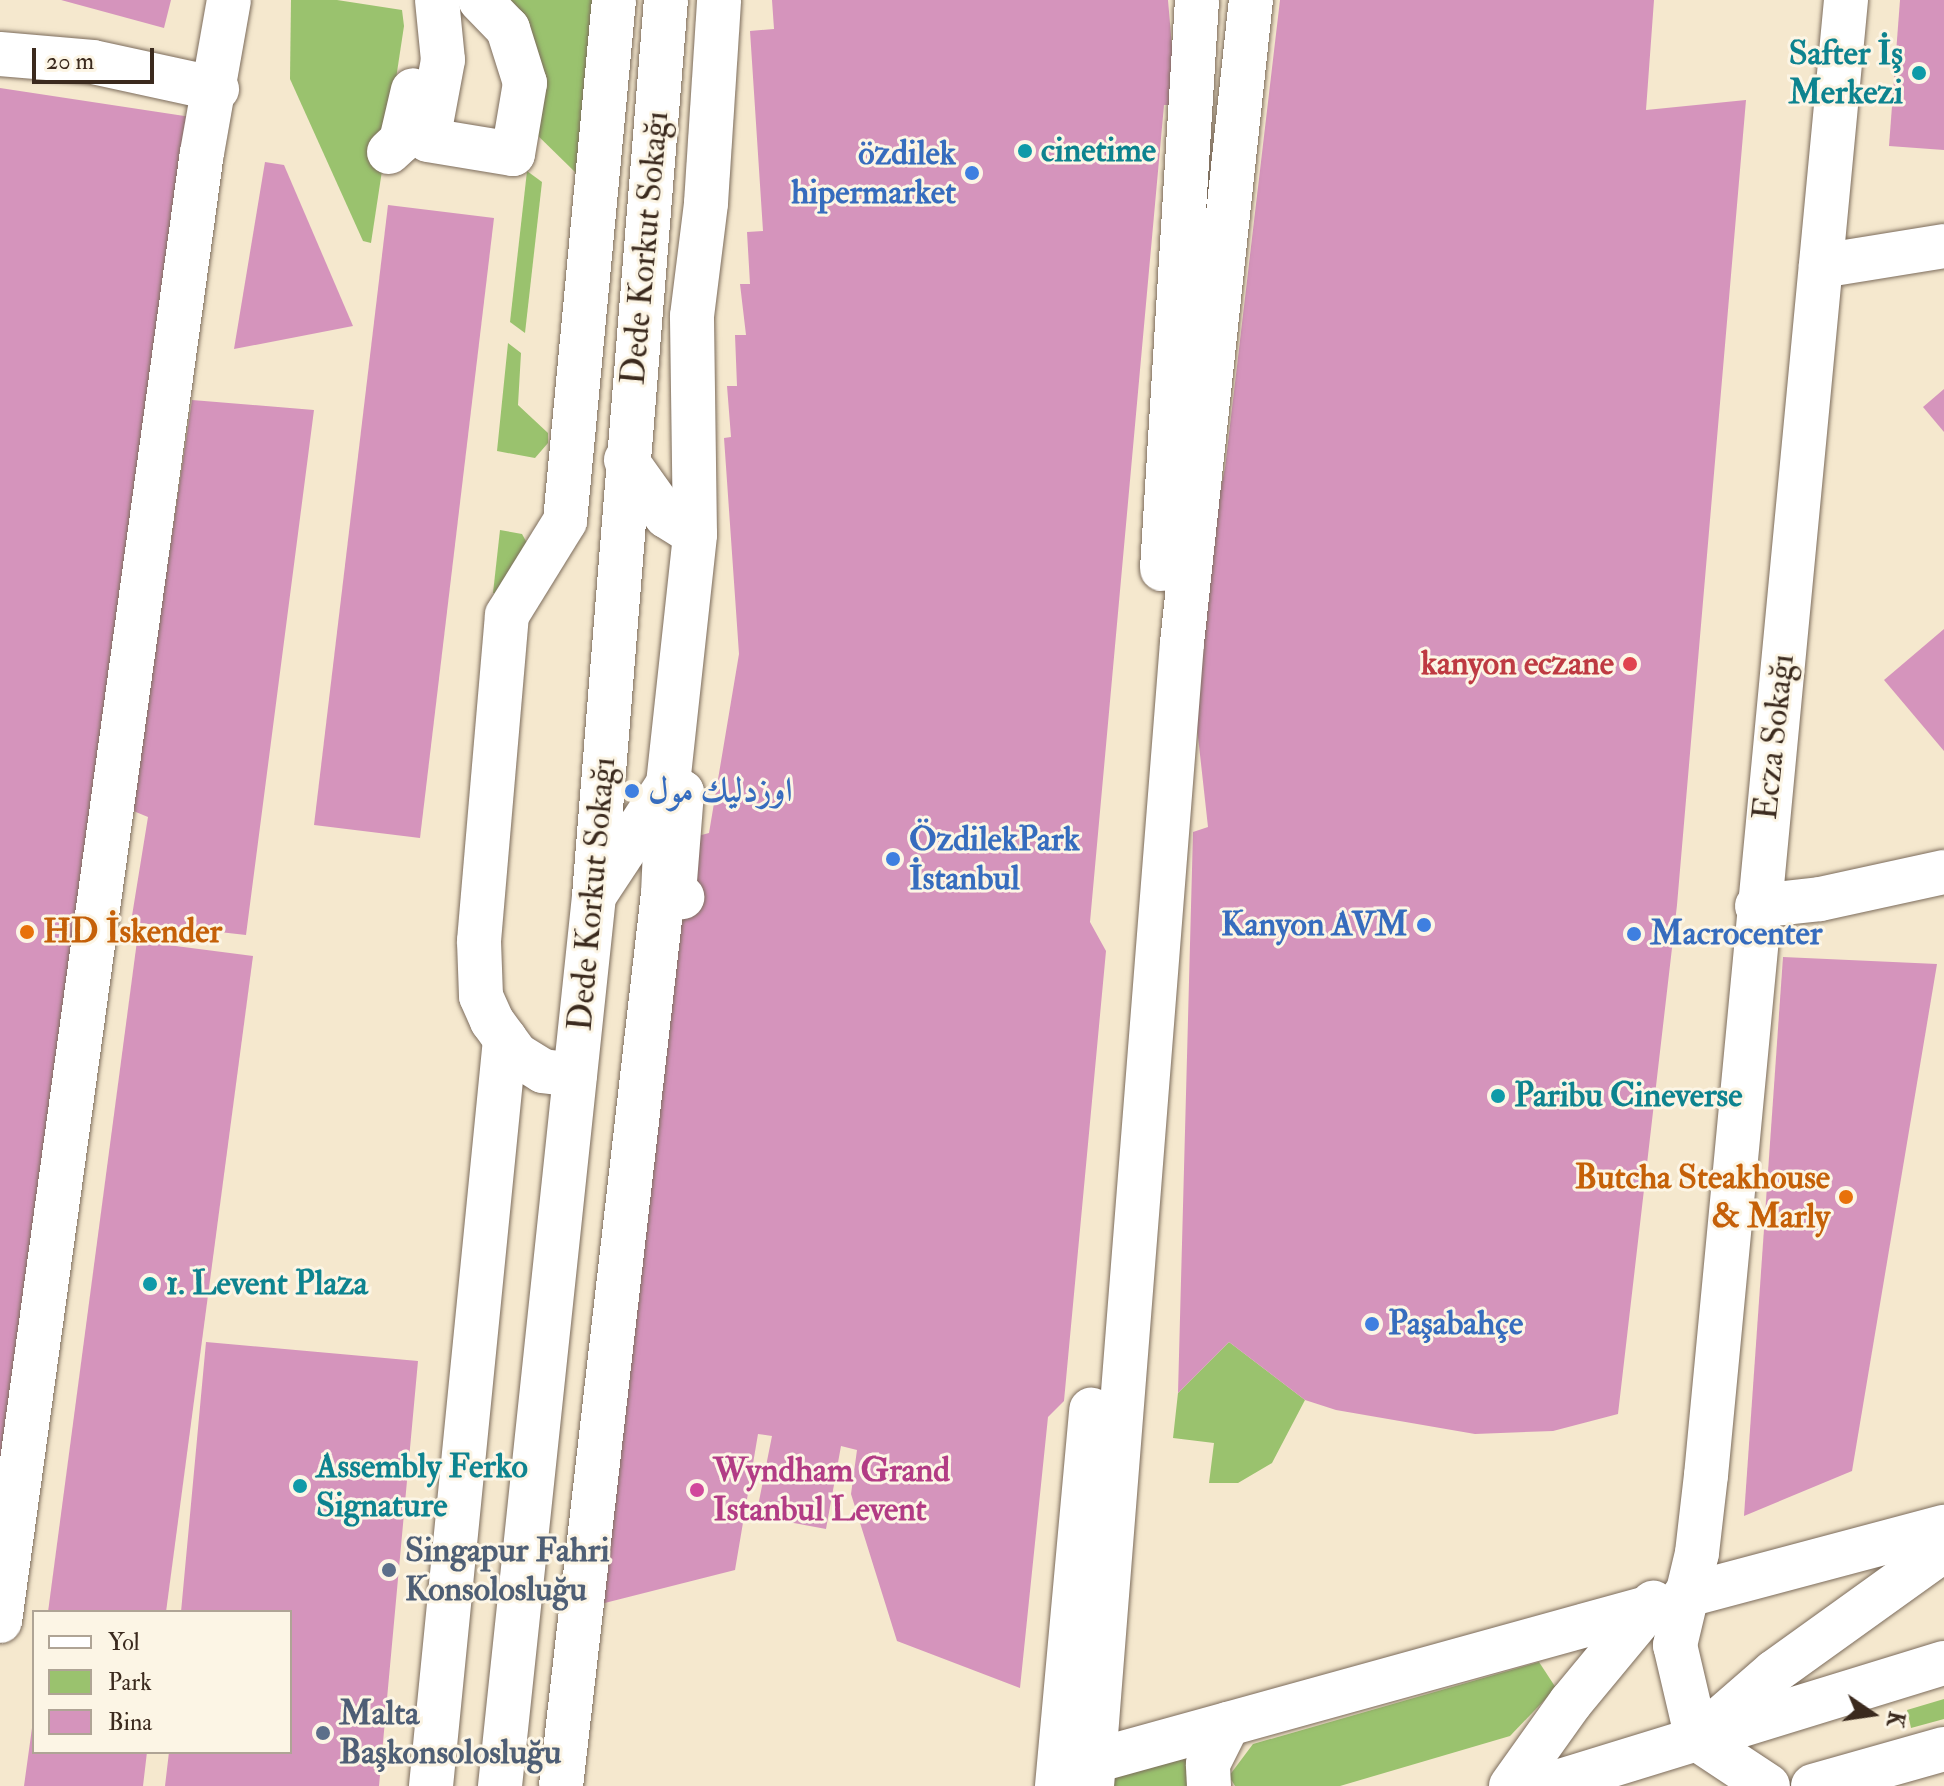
<!DOCTYPE html>
<meta charset="utf-8">
<style>
body{margin:0}
#map{position:relative;width:1944px;height:1786px;overflow:hidden;background:#f5e8ce;font-family:"IM FELL Double Pica",Amiri,serif}
div>[style]{position:absolute}
.green>*{inset:0;background:#9ac26e}
.building>*{inset:0;background:#d594bc}
.roads{filter:drop-shadow(0 0 2px #7c6c5c) drop-shadow(0 0 2px #7c6c5c)}
.minor>*{height:44px;margin:-22px;padding:0 22px;transform-origin:22px;border-radius:22px;background:#fff}
.major>*{height:44px;margin:-22px;padding:0 22px;transform-origin:22px;border-radius:22px;background:#fff}
.dots>*{width:22px;height:22px;translate:-50% -50%;box-sizing:border-box;border:4px solid #fcf5e5;border-radius:50%}
span{translate:-50% -50%;white-space:nowrap;text-align:center;line-height:1.15;-webkit-text-stroke:6px #fcf5e5;paint-order:stroke}
.culture-label{font-size:34px;color:#0d838f;font-weight:700}
.right{translate:-100% -50%;text-align:right}
.left{translate:0 -50%;text-align:left}
.shop-label{font-size:34px;color:#366cbe;font-weight:700}
.street-label{font-size:34px;color:#3b2a1e}
.health-label{font-size:34px;color:#be3a42;font-weight:700}
.food-label{font-size:34px;color:#c56008;font-weight:700}
.hotel-label{font-size:34px;color:#b23c85;font-weight:700}
.service-label{font-size:34px;color:#4e5e75;font-weight:700}
.legend{position:absolute;left:32px;top:1610px;width:260px;height:144px;box-sizing:border-box;background:#fcf5e5;border:2px solid #afa495;margin:0;padding:10px 14px;list-style:none;font-size:24px;color:#3b2a1e}
.legend li{display:flex;align-items:center;gap:16px;height:40px}
.legend b{width:40px;border:2px solid #afa495}
.north{position:absolute;left:1832px;top:1674px;width:80px;height:80px;-webkit-text-stroke:6px #fcf5e5;paint-order:stroke;rotate:103deg;font-size:22px;font-weight:700;line-height:32px;text-align:center;color:#3b2a1e}
.north::after{content:'';display:block;margin:auto;width:28px;height:36px;background:#3b2a1e;clip-path:polygon(50% 0,100% 100%,50% 72%,0 100%)}
.scale{position:absolute;left:32px;top:48px;width:122px;height:36px;box-sizing:border-box;border:4px solid #3b2a1e;border-top:0;padding-left:10px;font-size:24px;line-height:28px;white-space:nowrap;color:#3b2a1e;-webkit-text-stroke:6px #fcf5e5;paint-order:stroke}
</style>
<div id="map">
<div class="green">
<div style="clip-path:polygon(291px 0,337px 0,402px 10px,404px 26px,371px 243px,363px 241px,290px 79px)"></div>
<div style="clip-path:polygon(498px 0,596px 0,576px 173px,529px 127px)"></div>
<div style="clip-path:polygon(527px 171px,542px 182px,525px 333px,510px 322px)"></div>
<div style="clip-path:polygon(508px 343px,521px 353px,518px 405px,548px 433px,548px 443px,535px 458px,497px 451px)"></div>
<div style="clip-path:polygon(500px 530px,522px 534px,527px 543px,503px 594px,493px 593px)"></div>
<div style="clip-path:polygon(1229px 1342px,1305px 1400px,1272px 1463px,1238px 1483px,1209px 1483px,1214px 1443px,1173px 1438px,1178px 1393px)"></div>
<div style="clip-path:polygon(1539px 1662px,1556px 1688px,1510px 1736px,1340px 1786px,1235px 1786px,1229px 1776px,1253px 1744px)"></div>
<div style="clip-path:polygon(1944px 1699px,1944px 1719px,1911px 1728px,1907px 1710px)"></div>
<div style="clip-path:polygon(1196px 1750px,1195px 1786px,1102px 1786px,1102px 1778px)"></div>
</div>
<div class="building">
<div style="clip-path:polygon(61px 0,171px 0,164px 28px)"></div>
<div style="clip-path:polygon(772px 0,1168px 0,1177px 105px,1164px 105px,1090px 922px,1106px 951px,1064px 1401px,1048px 1417px,1020px 1688px,897px 1641px,851px 1494px,857px 1450px,841px 1446px,826px 1529px,756px 1516px,772px 1436px,758px 1434px,735px 1570px,585px 1608px,620px 1280px,694px 837px,709px 833px,739px 654px,724px 438px,731px 437px,727px 386px,737px 386px,735px 335px,746px 335px,740px 284px,750px 284px,747px 232px,763px 231px,750px 31px,774px 29px)"></div>
<div style="clip-path:polygon(1280px 0,1654px 0,1646px 110px,1746px 100px,1677px 905px,1618px 1414px,1553px 1431px,1475px 1434px,1336px 1410px,1305px 1400px,1229px 1342px,1178px 1393px,1193px 832px,1208px 827px,1188px 646px,1225px 468px)"></div>
<div style="clip-path:polygon(1900px 0,1944px 0,1944px 150px,1889px 146px)"></div>
<div style="clip-path:polygon(0 88px,191px 117px,0 1531px)"></div>
<div style="clip-path:polygon(265px 162px,284px 165px,353px 326px,234px 349px)"></div>
<div style="clip-path:polygon(388px 205px,494px 218px,420px 838px,314px 825px)"></div>
<div style="clip-path:polygon(1944px 389px,1944px 432px,1923px 407px)"></div>
<div style="clip-path:polygon(192px 400px,314px 410px,246px 935px,131px 922px,148px 817px,131px 810px)"></div>
<div style="clip-path:polygon(1944px 629px,1944px 751px,1884px 680px)"></div>
<div style="clip-path:polygon(137px 941px,253px 956px,166px 1612px,48px 1612px)"></div>
<div style="clip-path:polygon(1783px 957px,1937px 964px,1852px 1471px,1744px 1516px)"></div>
<div style="clip-path:polygon(206px 1342px,418px 1361px,379px 1786px,165px 1786px,169px 1752px,290px 1752px,290px 1612px,181px 1612px)"></div>
<div style="clip-path:polygon(32px 1728px,34px 1752px,147px 1752px,143px 1786px,24px 1786px)"></div>
</div>
<div class="roads">
<div class="minor">
<div style="left:437px;top:0;width:60px;rotate:84.3deg"></div>
<div style="left:443px;top:60px;width:81px;rotate:100.6deg"></div>
<div style="left:428px;top:140px;width:86px;rotate:9.4deg"></div>
<div style="left:513px;top:154px;width:72px;rotate:-80.4deg"></div>
<div style="left:525px;top:83px;width:57px;rotate:-107.5deg"></div>
<div style="left:508px;top:29px;width:40px;rotate:-134deg"></div>
<div style="left:1846px;top:0;width:1482px;rotate:95.42deg"></div>
<div style="left:1706px;top:1475px;width:79px;rotate:96.6deg"></div>
<div style="left:1697px;top:1553px;width:95px;rotate:103.4deg"></div>
<div style="left:1675px;top:1645px;width:97px;rotate:76.8deg"></div>
<div style="left:1697px;top:1739px;width:102px;rotate:-41deg"></div>
<div style="left:1774px;top:1672px;width:209px;rotate:-35.7deg"></div>
<div style="left:0;top:54px;width:93px;rotate:4.9deg"></div>
<div style="left:93px;top:62px;width:127px;rotate:12.3deg"></div>
<div style="left:389px;top:152px;width:16px;rotate:-43deg"></div>
<div style="left:401px;top:141px;width:52px;rotate:-76.8deg"></div>
<div style="left:1821px;top:266px;width:125px;rotate:-9.2deg"></div>
<div style="left:695px;top:534px;width:218px;rotate:-90.8deg"></div>
<div style="left:692px;top:316px;width:114px;rotate:-82.9deg"></div>
<div style="left:706px;top:203px;width:203px;rotate:-86.3deg"></div>
<div style="left:1162px;top:569px;width:570px;rotate:-86.48deg"></div>
<div style="left:596px;top:893px;width:131px;rotate:-56.6deg"></div>
<div style="left:668px;top:784px;width:251px;rotate:-83.8deg"></div>
<div style="left:695px;top:534px;width:34px;rotate:-148deg"></div>
<div style="left:666px;top:516px;width:69px;rotate:-125.5deg"></div>
<div style="left:1757px;top:906px;width:63px;rotate:-6.3deg"></div>
<div style="left:1820px;top:899px;width:127px;rotate:-12.3deg"></div>
<div style="left:575px;top:1075px;width:32px;rotate:-173deg"></div>
<div style="left:543px;top:1071px;width:32px;rotate:-148deg"></div>
<div style="left:516px;top:1054px;width:41px;rotate:-126deg"></div>
<div style="left:492px;top:1021px;width:27px;rotate:-114deg"></div>
<div style="left:481px;top:996px;width:55px;rotate:-92.1deg"></div>
<div style="left:479px;top:941px;width:327px;rotate:-85.1deg"></div>
<div style="left:507px;top:615px;width:110px;rotate:-58.3deg"></div>
<div style="left:565px;top:521px;width:523px;rotate:-84.63deg"></div>
<div style="left:1684px;top:1596px;width:269px;rotate:-14.9deg"></div>
<div style="left:0;top:1621px;width:1482px;rotate:-82.17deg"></div>
<div style="left:202px;top:153px;width:155px;rotate:-80deg"></div>
<div style="left:1094px;top:1761px;width:578px;rotate:-15.46deg"></div>
<div style="left:431px;top:1786px;width:751px;rotate:-84.34deg"></div>
<div style="left:500px;top:1786px;width:895px;rotate:-83.97deg"></div>
<div style="left:594px;top:896px;width:899px;rotate:-85.41deg"></div>
<div style="left:561px;top:1786px;width:898px;rotate:-83.48deg"></div>
<div style="left:663px;top:894px;width:110px;rotate:-87.4deg"></div>
<div style="left:668px;top:784px;width:16px;rotate:30deg"></div>
<div style="left:682px;top:792px;width:102px;rotate:94.5deg"></div>
<div style="left:674px;top:894px;width:9px;rotate:21deg"></div>
<div style="left:1057px;top:1786px;width:378px;rotate:-84.8deg"></div>
<div style="left:1092px;top:1786px;width:1147px;rotate:-85.5deg"></div>
<div style="left:1182px;top:643px;width:647px;rotate:-83.88deg"></div>
<div style="left:1209px;top:1786px;width:22px;rotate:-93deg"></div>
<div style="left:1208px;top:1764px;width:45px;rotate:-63.4deg"></div>
<div style="left:1511px;top:1786px;width:103px;rotate:-54.5deg"></div>
<div style="left:1571px;top:1702px;width:129px;rotate:-50.4deg"></div>
</div>
<div class="major">
<div style="left:1697px;top:1739px;width:85px;rotate:33.5deg"></div>
<div style="left:1544px;top:1786px;width:418px;rotate:-17.1deg"></div>
<div style="left:1813px;top:1786px;width:136px;rotate:-15.8deg"></div>
</div>
</div>
<div class="dots">
<div style="left:1919px;top:73px;background:#0f9aa8"></div>
<div style="left:1025px;top:151px;background:#0f9aa8"></div>
<div style="left:972px;top:173px;background:#3f7fe0"></div>
<div style="left:1630px;top:664px;background:#e0444e"></div>
<div style="left:632px;top:791px;background:#3f7fe0"></div>
<div style="left:893px;top:859px;background:#3f7fe0"></div>
<div style="left:1424px;top:925px;background:#3f7fe0"></div>
<div style="left:27px;top:932px;background:#e8710a"></div>
<div style="left:1634px;top:934px;background:#3f7fe0"></div>
<div style="left:1498px;top:1096px;background:#0f9aa8"></div>
<div style="left:1846px;top:1197px;background:#e8710a"></div>
<div style="left:150px;top:1284px;background:#0f9aa8"></div>
<div style="left:1372px;top:1324px;background:#3f7fe0"></div>
<div style="left:300px;top:1486px;background:#0f9aa8"></div>
<div style="left:697px;top:1490px;background:#d1479c"></div>
<div style="left:389px;top:1570px;background:#5c6f8a"></div>
<div style="left:323px;top:1733px;background:#5c6f8a"></div>
</div>
<div class="culture-label">
<span class="right" style="left:1903px;top:73px">Safter İş<br>Merkezi</span>
<span class="left" style="left:1041px;top:151px">cinetime</span>
<span class="left" style="left:1514px;top:1096px">Paribu Cineverse</span>
<span class="left" style="left:166px;top:1284px">1. Levent Plaza</span>
<span class="left" style="left:316px;top:1486px">Assembly Ferko<br>Signature</span>
</div>
<div class="shop-label">
<span class="right" style="left:956px;top:173px">özdilek<br>hipermarket</span>
<span class="left" style="left:648px;top:791px">اوزدليك مول</span>
<span class="left" style="left:909px;top:859px">ÖzdilekPark<br>İstanbul</span>
<span class="right" style="left:1408px;top:925px">Kanyon AVM</span>
<span class="left" style="left:1650px;top:934px">Macrocenter</span>
<span class="left" style="left:1388px;top:1324px">Paşabahçe</span>
</div>
<div class="street-label">
<span style="left:645px;top:248px;rotate:-85deg">Dede Korkut Sokağı</span>
<span style="left:1774px;top:737px;rotate:-84deg">Ecza Sokağı</span>
<span style="left:592px;top:894px;rotate:-85deg">Dede Korkut Sokağı</span>
</div>
<div class="health-label">
<span class="right" style="left:1614px;top:664px">kanyon eczane</span>
</div>
<div class="food-label">
<span class="left" style="left:43px;top:932px">HD İskender</span>
<span class="right" style="left:1830px;top:1197px">Butcha Steakhouse<br>&amp; Marly</span>
</div>
<div class="hotel-label">
<span class="left" style="left:713px;top:1490px">Wyndham Grand<br>Istanbul Levent</span>
</div>
<div class="service-label">
<span class="left" style="left:405px;top:1570px">Singapur Fahri<br>Konsolosluğu</span>
<span class="left" style="left:339px;top:1733px">Malta<br>Başkonsolosluğu</span>
</div>
<ul class="legend">
<li><b style="height:10px;background:#fff"></b>Yol</li>
<li><b style="height:22px;background:#9ac26e"></b>Park</li>
<li><b style="height:22px;background:#d594bc"></b>Bina</li>
</ul>
<div class="north">K</div>
<div class="scale">20 m</div>
</div>
